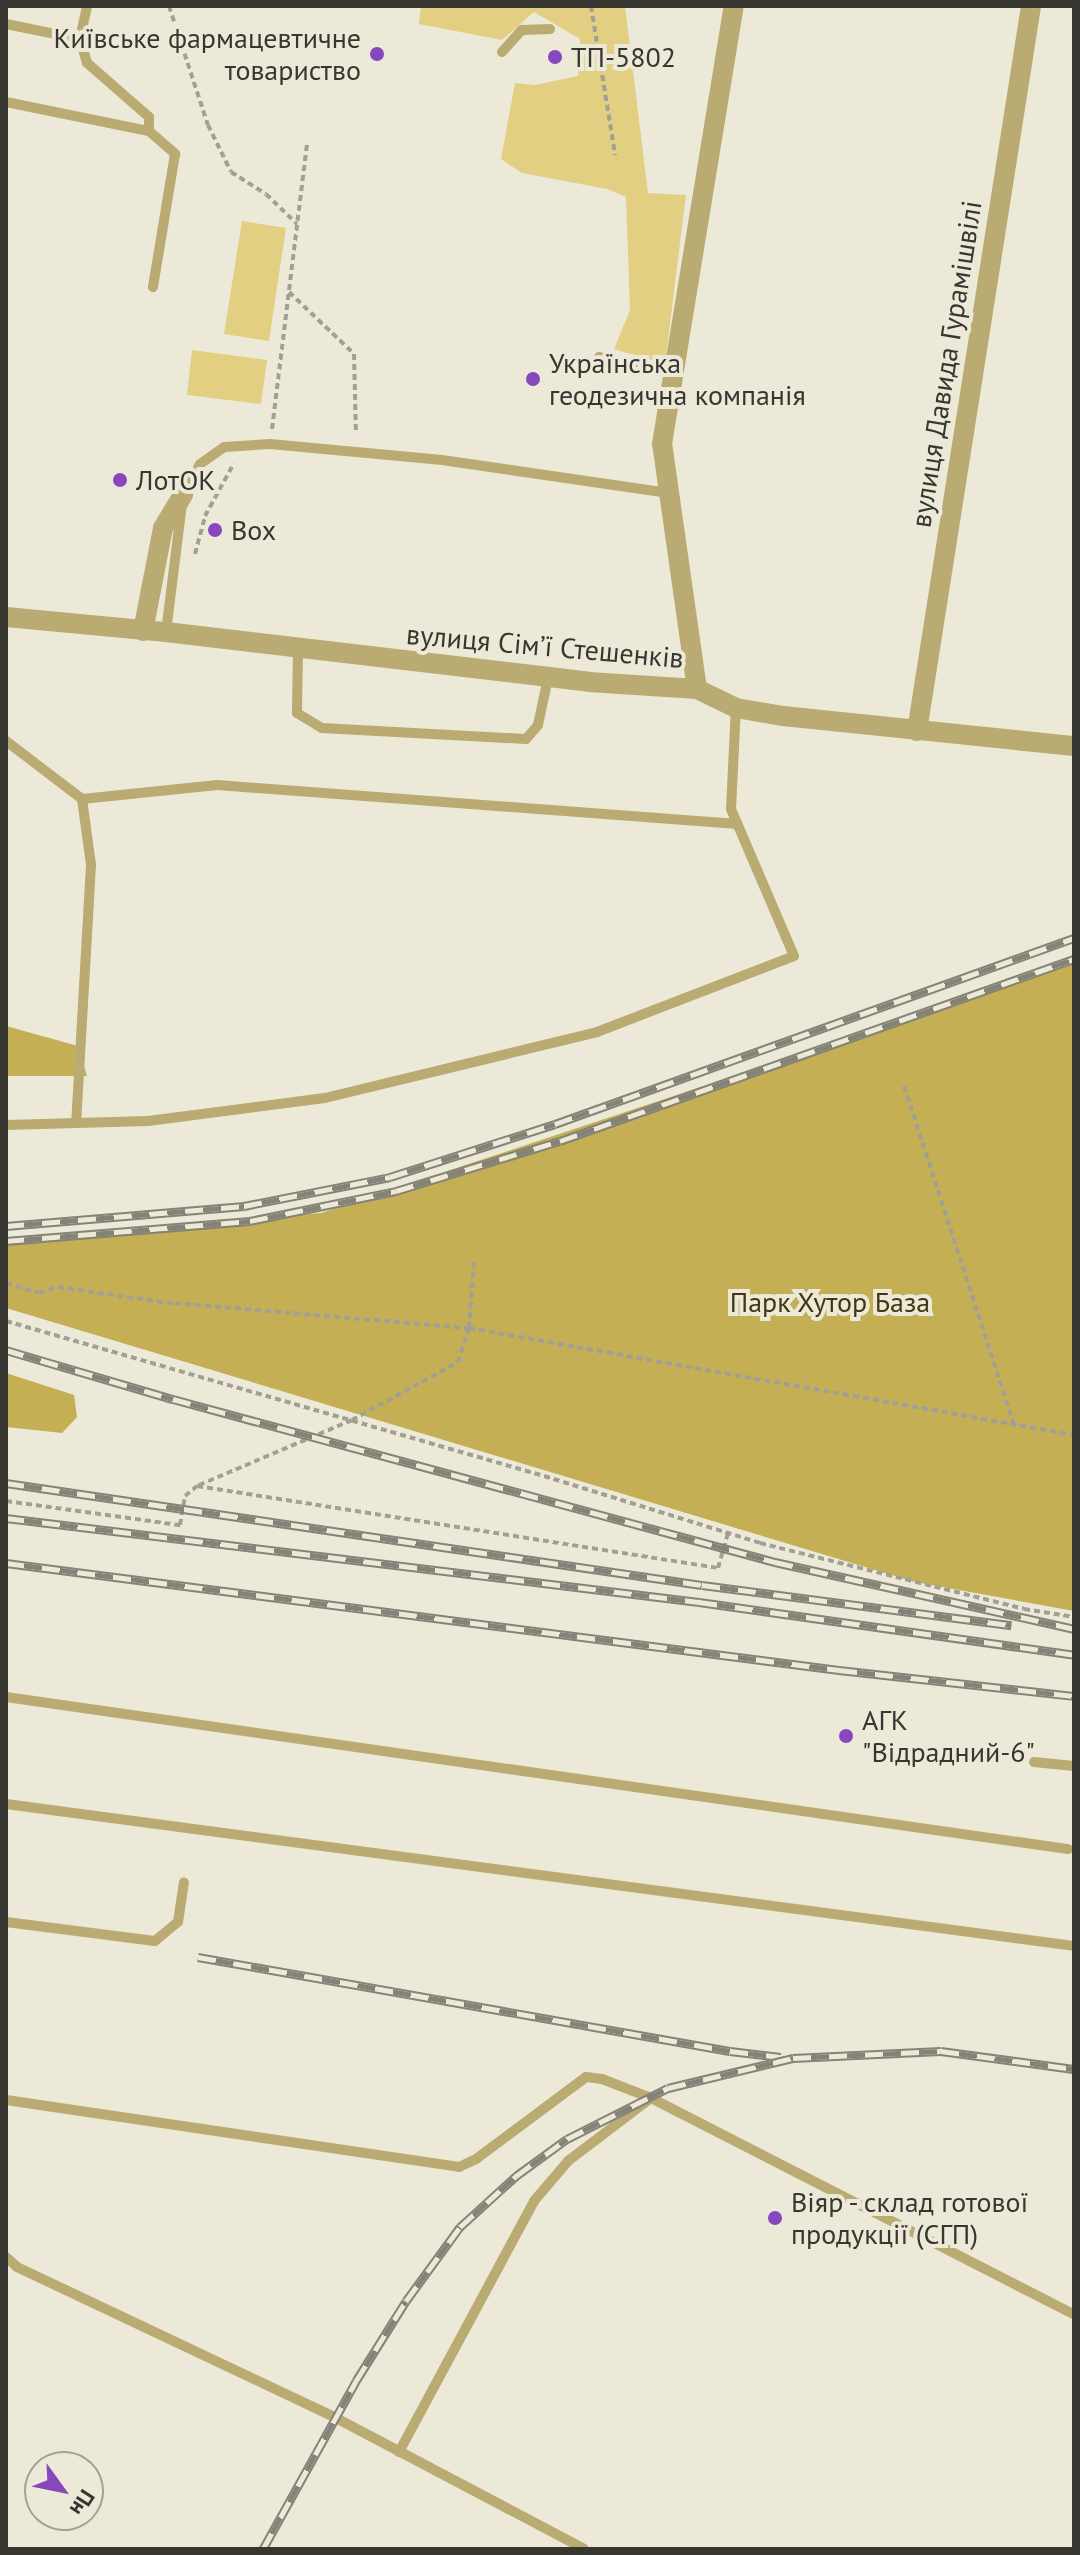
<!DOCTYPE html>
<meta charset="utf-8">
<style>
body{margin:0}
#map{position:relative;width:1080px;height:2555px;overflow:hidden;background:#ece9d9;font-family:"PT Sans",sans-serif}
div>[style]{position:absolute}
.green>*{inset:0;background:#e3cf82}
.forest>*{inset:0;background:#c5af55}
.path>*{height:4px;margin-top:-2px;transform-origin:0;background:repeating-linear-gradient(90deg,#a2a094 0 6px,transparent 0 10px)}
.lane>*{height:10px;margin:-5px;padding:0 5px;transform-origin:5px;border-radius:5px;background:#baab72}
.street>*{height:20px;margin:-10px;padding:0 10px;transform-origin:10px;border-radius:10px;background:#baab72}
.rail>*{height:9px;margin-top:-4.5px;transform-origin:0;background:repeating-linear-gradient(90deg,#ece9d9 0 18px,#858378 0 36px);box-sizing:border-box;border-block:2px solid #858378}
.dots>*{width:22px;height:22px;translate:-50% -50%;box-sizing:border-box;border:4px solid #ece9d9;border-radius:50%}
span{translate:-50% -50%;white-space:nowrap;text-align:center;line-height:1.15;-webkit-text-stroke:8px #ece9d9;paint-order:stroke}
.poi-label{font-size:28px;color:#373630}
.right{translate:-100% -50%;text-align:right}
.left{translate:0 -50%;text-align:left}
.street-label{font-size:28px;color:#373630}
.park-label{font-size:28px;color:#413811}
.frame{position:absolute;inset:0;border:8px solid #373630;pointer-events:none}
.north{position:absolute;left:24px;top:2451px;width:80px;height:80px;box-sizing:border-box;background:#ece9d9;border:2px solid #a4a195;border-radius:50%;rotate:123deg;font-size:22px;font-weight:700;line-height:32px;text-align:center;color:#373630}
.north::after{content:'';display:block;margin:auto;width:28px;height:36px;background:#8748be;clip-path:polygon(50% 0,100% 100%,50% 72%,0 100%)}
</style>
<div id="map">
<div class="green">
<div style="clip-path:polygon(421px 6px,625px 6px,648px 193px,686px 195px,665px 364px,614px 349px,630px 310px,626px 197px,607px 189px,522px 173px,501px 159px,515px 83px,535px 85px,578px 76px,580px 39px,534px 12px,502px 40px,419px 24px)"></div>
<div style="clip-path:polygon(242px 221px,286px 228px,269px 341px,224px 334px)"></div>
<div style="clip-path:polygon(192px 350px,267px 360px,261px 404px,187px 395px)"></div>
</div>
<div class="forest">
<div style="clip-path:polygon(1074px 963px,1074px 1611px,915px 1582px,6px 1308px,6px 1240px,321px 1213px)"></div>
<div style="clip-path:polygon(6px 1026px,78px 1046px,87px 1076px,6px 1076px)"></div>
<div style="clip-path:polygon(6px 1373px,74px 1395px,77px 1417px,62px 1433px,6px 1427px)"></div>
</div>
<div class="path">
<div style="left:169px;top:6px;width:125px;rotate:71.9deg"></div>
<div style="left:208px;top:125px;width:52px;rotate:63.9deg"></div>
<div style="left:231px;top:172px;width:41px;rotate:32.2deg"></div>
<div style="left:266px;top:194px;width:43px;rotate:44.1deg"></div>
<div style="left:591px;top:6px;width:151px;rotate:80.8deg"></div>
<div style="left:289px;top:292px;width:90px;rotate:43.6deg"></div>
<div style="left:354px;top:354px;width:80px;rotate:88.6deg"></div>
<div style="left:272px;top:429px;width:289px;rotate:-83deg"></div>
<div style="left:195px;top:554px;width:39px;rotate:-75deg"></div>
<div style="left:205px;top:516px;width:60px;rotate:-61.3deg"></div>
<div style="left:904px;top:1086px;width:355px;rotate:72deg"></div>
<div style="left:6px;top:1283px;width:34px;rotate:17deg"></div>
<div style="left:39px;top:1293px;width:20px;rotate:-18deg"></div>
<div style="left:58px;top:1287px;width:119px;rotate:8.2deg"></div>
<div style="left:175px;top:1303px;width:295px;rotate:4.9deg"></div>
<div style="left:469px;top:1328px;width:614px;rotate:10.03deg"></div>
<div style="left:6px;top:1321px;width:560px;rotate:16.07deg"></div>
<div style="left:544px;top:1476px;width:226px;rotate:17.2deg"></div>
<div style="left:760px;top:1543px;width:272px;rotate:14deg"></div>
<div style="left:1024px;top:1609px;width:51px;rotate:9.1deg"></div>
<div style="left:199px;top:1485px;width:166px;rotate:-23deg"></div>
<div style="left:352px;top:1420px;width:121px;rotate:-28.7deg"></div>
<div style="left:458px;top:1362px;width:36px;rotate:-72deg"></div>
<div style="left:469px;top:1328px;width:70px;rotate:-85.9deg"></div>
<div style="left:6px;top:1501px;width:176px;rotate:7.9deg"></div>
<div style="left:180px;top:1525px;width:29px;rotate:-80deg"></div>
<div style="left:185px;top:1496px;width:16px;rotate:-40deg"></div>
<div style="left:197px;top:1486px;width:527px;rotate:8.94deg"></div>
<div style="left:718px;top:1568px;width:36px;rotate:-74deg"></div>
</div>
<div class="lane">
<div style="left:6px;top:24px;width:76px;rotate:11.5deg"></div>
<div style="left:502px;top:52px;width:30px;rotate:-48deg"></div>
<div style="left:522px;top:30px;width:28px;rotate:-2deg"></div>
<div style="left:6px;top:102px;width:146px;rotate:11.5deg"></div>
<div style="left:149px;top:131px;width:14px;rotate:-90deg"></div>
<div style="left:149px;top:117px;width:82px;rotate:-138.9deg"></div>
<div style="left:87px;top:63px;width:25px;rotate:-106deg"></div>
<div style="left:80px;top:39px;width:34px;rotate:-78deg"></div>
<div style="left:149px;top:131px;width:35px;rotate:41deg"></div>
<div style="left:175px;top:154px;width:135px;rotate:99.4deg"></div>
<div style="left:599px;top:357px;width:76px;rotate:11.3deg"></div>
<div style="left:166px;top:632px;width:138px;rotate:-82.9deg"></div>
<div style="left:183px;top:495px;width:35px;rotate:-61deg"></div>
<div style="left:200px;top:464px;width:29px;rotate:-35deg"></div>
<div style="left:224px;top:447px;width:46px;rotate:-3.7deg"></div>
<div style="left:270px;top:444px;width:173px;rotate:5.3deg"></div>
<div style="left:442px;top:460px;width:229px;rotate:8.3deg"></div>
<div style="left:298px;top:649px;width:64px;rotate:90.9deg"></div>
<div style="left:297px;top:713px;width:29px;rotate:31deg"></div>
<div style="left:322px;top:728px;width:204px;rotate:3.1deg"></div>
<div style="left:526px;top:739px;width:18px;rotate:-49deg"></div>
<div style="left:538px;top:725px;width:48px;rotate:-78deg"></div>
<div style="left:6px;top:741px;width:96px;rotate:37.3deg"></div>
<div style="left:82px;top:799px;width:67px;rotate:82.2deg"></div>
<div style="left:91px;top:865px;width:258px;rotate:93.3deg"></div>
<div style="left:82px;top:799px;width:136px;rotate:-5.9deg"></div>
<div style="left:217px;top:785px;width:522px;rotate:4.28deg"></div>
<div style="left:6px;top:1125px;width:142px;rotate:-1.6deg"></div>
<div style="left:148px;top:1121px;width:178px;rotate:-7.4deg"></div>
<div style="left:325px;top:1098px;width:280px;rotate:-13.6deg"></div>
<div style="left:597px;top:1032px;width:211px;rotate:-21.1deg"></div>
<div style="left:794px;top:956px;width:160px;rotate:-113.2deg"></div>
<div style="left:731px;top:809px;width:101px;rotate:-87.2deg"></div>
<div style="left:6px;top:1697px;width:1073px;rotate:8.15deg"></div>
<div style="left:1034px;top:1762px;width:40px;rotate:5.7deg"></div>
<div style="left:6px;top:1804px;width:1077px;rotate:7.57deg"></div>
<div style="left:6px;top:1922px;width:150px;rotate:7.3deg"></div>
<div style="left:155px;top:1941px;width:30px;rotate:-40deg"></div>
<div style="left:178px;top:1922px;width:40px;rotate:-81.5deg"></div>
<div style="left:6px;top:2100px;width:458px;rotate:8.4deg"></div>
<div style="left:459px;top:2167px;width:19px;rotate:-25deg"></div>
<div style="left:476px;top:2159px;width:137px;rotate:-36.7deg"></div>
<div style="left:586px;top:2077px;width:16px;rotate:7deg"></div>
<div style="left:602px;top:2079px;width:53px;rotate:21.2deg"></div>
<div style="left:651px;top:2098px;width:475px;rotate:27.1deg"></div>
<div style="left:6px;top:2257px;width:15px;rotate:42deg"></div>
<div style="left:17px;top:2267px;width:353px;rotate:25.3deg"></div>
<div style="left:336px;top:2418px;width:280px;rotate:27.8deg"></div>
<div style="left:399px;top:2452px;width:285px;rotate:-61.7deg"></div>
<div style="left:534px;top:2201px;width:52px;rotate:-49.6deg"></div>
<div style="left:568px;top:2161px;width:104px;rotate:-37.2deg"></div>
</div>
<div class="street">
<div style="left:6px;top:617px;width:161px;rotate:5.4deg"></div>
<div style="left:166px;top:632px;width:426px;rotate:6.7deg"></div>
<div style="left:589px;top:682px;width:108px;rotate:3.7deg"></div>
<div style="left:697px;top:689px;width:43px;rotate:26deg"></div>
<div style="left:736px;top:708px;width:48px;rotate:9.7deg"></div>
<div style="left:783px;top:716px;width:293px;rotate:5.9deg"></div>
<div style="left:143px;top:631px;width:105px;rotate:-79deg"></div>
<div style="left:163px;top:528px;width:39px;rotate:-59deg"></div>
<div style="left:697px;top:689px;width:247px;rotate:-98.1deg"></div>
<div style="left:662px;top:444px;width:444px;rotate:-80.7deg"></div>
<div style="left:917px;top:731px;width:734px;rotate:-81.06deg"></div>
</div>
<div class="rail">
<div style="left:6px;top:1226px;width:239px;rotate:-4.8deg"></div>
<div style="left:244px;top:1206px;width:149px;rotate:-11.2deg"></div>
<div style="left:390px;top:1177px;width:173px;rotate:-17.8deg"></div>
<div style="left:555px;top:1124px;width:551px;rotate:-19.72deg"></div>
<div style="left:6px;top:1241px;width:245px;rotate:-4.7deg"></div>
<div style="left:250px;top:1221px;width:149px;rotate:-11.6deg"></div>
<div style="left:396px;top:1191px;width:171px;rotate:-17deg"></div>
<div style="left:560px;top:1141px;width:545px;rotate:-19.5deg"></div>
<div style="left:6px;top:1350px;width:174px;rotate:16.4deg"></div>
<div style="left:173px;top:1399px;width:624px;rotate:15.15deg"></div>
<div style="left:775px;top:1562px;width:306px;rotate:12.6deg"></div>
<div style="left:6px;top:1483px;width:703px;rotate:8.34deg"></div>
<div style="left:702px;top:1585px;width:312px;rotate:7.4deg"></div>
<div style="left:6px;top:1518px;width:698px;rotate:6.91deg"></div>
<div style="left:699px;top:1602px;width:379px;rotate:8deg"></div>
<div style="left:6px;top:1563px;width:840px;rotate:7.32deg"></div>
<div style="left:839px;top:1670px;width:236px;rotate:6.3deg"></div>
<div style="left:198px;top:1957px;width:540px;rotate:10.02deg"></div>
<div style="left:730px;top:2051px;width:51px;rotate:6.7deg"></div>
<div style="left:263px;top:2549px;width:192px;rotate:-61deg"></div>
<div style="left:356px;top:2381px;width:94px;rotate:-58deg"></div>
<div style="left:406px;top:2301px;width:92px;rotate:-53.9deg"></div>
<div style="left:460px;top:2227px;width:76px;rotate:-42.3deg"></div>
<div style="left:516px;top:2176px;width:63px;rotate:-36deg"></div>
<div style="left:567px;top:2139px;width:113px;rotate:-26.8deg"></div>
<div style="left:668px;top:2088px;width:129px;rotate:-13.5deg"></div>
<div style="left:793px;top:2058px;width:148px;rotate:-2.7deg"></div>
<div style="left:941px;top:2051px;width:134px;rotate:7.7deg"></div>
</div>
<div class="dots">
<div style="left:377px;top:54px;background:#8748be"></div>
<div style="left:555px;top:57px;background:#8748be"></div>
<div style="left:533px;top:379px;background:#8748be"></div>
<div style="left:120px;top:480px;background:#8748be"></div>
<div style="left:215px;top:530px;background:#8748be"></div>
<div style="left:846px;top:1736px;background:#8748be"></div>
<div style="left:775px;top:2218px;background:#8748be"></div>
</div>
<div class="poi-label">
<span class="right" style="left:361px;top:54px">Київське фармацевтичне<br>товариство</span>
<span class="left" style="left:571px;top:57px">ТП-5802</span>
<span class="left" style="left:549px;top:379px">Українська<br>геодезична компанія</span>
<span class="left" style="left:136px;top:480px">ЛотОК</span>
<span class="left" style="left:231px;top:530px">Box</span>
<span class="left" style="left:862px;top:1736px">АГК<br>"Відрадний-6"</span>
<span class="left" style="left:791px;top:2218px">Віяр - склад готової<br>продукції (СГП)</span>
</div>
<div class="street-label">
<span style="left:946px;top:364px;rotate:-81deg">вулиця Давида Гурамішвілі</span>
<span style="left:545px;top:646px;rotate:5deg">вулиця Сімʼї Стешенків</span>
</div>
<div class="park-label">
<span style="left:830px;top:1302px">Парк Хутор База</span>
</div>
<div class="frame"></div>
<div class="north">Пн</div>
</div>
